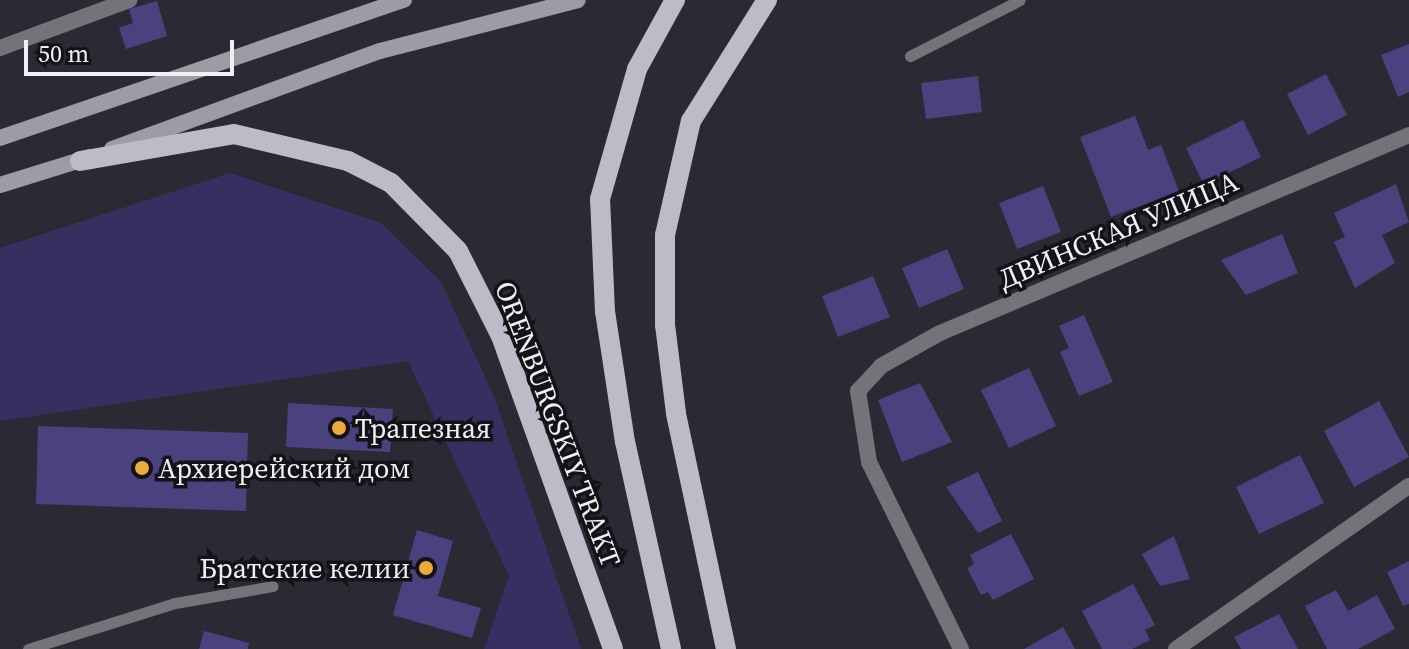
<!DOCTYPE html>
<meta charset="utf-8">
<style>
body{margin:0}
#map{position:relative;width:1409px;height:649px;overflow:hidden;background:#2a2934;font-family:"Source Serif 4",serif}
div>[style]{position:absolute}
.green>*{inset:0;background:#363061}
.building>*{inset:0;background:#49427f}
.lane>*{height:11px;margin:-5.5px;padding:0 5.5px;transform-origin:5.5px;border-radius:5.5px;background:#737379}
.street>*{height:16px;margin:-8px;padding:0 8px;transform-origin:8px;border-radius:8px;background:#737379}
.secondary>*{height:16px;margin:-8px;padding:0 8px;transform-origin:8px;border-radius:8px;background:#9c9ca5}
.primary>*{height:20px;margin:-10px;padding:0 10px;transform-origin:10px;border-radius:10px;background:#bcbcc8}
.dots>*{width:22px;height:22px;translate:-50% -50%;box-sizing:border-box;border:4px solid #131217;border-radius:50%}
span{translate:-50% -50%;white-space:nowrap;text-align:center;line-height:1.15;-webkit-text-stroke:7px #131217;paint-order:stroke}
.street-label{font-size:28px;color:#efeff6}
.poi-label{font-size:28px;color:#efeff6}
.left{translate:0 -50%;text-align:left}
.right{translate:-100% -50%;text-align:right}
.scale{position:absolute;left:24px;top:40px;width:210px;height:36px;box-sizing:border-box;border:4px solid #efeff6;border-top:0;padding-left:10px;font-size:24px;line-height:28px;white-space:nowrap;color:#efeff6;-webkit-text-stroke:6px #131217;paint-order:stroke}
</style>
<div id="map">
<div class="green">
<div style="clip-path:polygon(230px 173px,381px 223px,441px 282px,493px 394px,581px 649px,484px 649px,509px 576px,408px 361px,0 421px,0 248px)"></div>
</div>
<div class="building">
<div style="clip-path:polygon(157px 1px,167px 36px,126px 49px,119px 28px,133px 23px,129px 9px)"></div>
<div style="clip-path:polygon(1409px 44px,1409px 92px,1398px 97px,1381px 55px)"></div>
<div style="clip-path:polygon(1326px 74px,1347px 115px,1308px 135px,1287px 94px)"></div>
<div style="clip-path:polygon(978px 76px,982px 112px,926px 119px,921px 83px)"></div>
<div style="clip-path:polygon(1135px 116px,1148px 150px,1161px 145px,1179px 191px,1111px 217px,1080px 137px)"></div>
<div style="clip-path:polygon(1243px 120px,1261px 157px,1204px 185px,1186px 148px)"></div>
<div style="clip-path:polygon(1396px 184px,1409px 222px,1382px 235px,1395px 263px,1355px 288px,1334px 242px,1345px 237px,1334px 213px)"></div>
<div style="clip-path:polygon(1043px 186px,1061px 232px,1017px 249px,999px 203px)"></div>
<div style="clip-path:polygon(1282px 234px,1298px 273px,1246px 295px,1221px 260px)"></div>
<div style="clip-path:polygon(947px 249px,964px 289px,919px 308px,902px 268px)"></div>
<div style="clip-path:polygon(873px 276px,890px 317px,838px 337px,822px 296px)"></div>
<div style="clip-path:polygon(1084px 315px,1113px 382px,1079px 396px,1060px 352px,1069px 348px,1059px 326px)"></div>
<div style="clip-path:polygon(1029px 368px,1056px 426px,1009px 448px,981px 390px)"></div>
<div style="clip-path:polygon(920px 383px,952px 442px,902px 462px,878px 400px)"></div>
<div style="clip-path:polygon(1379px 401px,1409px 457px,1354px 487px,1324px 431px)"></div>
<div style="clip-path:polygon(288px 403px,393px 409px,390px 452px,286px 447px)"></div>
<div style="clip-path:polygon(38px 426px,248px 433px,246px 511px,36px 504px)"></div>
<div style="clip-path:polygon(1300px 455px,1324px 503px,1259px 534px,1236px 487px)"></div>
<div style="clip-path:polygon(978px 472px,1002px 521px,978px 533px,946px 487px)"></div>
<div style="clip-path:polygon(417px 530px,453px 541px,438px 596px,481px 608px,472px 638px,393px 615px)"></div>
<div style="clip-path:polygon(1011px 534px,1034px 579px,993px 600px,988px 592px,981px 595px,967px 568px,974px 564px,970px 555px)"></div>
<div style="clip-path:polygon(1174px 536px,1190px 579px,1160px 586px,1142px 554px)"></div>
<div style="clip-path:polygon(1409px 561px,1409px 604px,1403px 606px,1387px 572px)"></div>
<div style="clip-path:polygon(1133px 584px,1155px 625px,1145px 630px,1150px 640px,1132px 649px,1102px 649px,1082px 611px)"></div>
<div style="clip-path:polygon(1336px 590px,1348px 611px,1377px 595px,1395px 629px,1358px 649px,1327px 649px,1305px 606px)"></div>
<div style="clip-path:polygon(1279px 614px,1298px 649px,1241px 649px,1234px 637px)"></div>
<div style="clip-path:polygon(1063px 627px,1075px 649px,1024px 649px)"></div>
<div style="clip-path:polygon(204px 631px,249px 643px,248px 649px,199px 649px)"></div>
</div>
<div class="lane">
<div style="left:910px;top:56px;width:123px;rotate:-27deg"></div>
<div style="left:28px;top:649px;width:154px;rotate:-17.4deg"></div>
<div style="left:175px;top:603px;width:99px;rotate:-9.8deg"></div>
</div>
<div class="street">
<div style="left:0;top:48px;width:138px;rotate:-20.4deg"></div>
<div style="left:961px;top:649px;width:208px;rotate:-116.2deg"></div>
<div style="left:869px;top:462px;width:72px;rotate:-98.8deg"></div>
<div style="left:858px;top:391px;width:34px;rotate:-47deg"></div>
<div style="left:881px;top:366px;width:68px;rotate:-29.2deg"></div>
<div style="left:940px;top:333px;width:509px;rotate:-22.89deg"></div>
<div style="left:1176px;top:649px;width:284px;rotate:-35deg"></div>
</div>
<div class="secondary">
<div style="left:0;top:138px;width:427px;rotate:-18.9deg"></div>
<div style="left:112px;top:149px;width:285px;rotate:-20.1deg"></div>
<div style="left:380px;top:51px;width:204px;rotate:-14.4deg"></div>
<div style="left:0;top:185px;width:94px;rotate:-17.3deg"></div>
</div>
<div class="primary">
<div style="left:80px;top:161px;width:156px;rotate:-9.9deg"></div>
<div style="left:234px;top:134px;width:117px;rotate:13.3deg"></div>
<div style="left:348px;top:161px;width:48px;rotate:27.1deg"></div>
<div style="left:391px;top:183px;width:95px;rotate:45.4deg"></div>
<div style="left:458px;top:251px;width:95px;rotate:63.2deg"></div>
<div style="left:501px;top:336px;width:332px;rotate:70.3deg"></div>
<div style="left:671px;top:649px;width:212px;rotate:-102.5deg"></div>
<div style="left:625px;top:442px;width:132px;rotate:-98.7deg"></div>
<div style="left:605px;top:312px;width:113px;rotate:-92.5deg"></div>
<div style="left:600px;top:199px;width:135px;rotate:-74.1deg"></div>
<div style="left:637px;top:69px;width:79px;rotate:-61.2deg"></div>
<div style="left:726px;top:649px;width:241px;rotate:-102deg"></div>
<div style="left:676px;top:413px;width:89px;rotate:-97.1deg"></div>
<div style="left:665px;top:325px;width:90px;rotate:-90deg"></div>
<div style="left:665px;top:235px;width:117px;rotate:-77.2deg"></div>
<div style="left:691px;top:121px;width:143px;rotate:-57.9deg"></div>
</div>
<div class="dots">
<div style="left:339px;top:428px;background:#ebaa39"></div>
<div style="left:142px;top:468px;background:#ebaa39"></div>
<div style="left:426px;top:568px;background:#ebaa39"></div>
</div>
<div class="street-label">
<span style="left:1118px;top:230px;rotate:-23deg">ДВИНСКАЯ УЛИЦА</span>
<span style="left:558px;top:424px;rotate:69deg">ORENBURGSKIY TRAKT</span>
</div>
<div class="poi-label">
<span class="left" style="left:355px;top:428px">Трапезная</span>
<span class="left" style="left:158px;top:468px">Архиерейский дом</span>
<span class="right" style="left:410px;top:568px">Братские келии</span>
</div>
<div class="scale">50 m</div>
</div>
